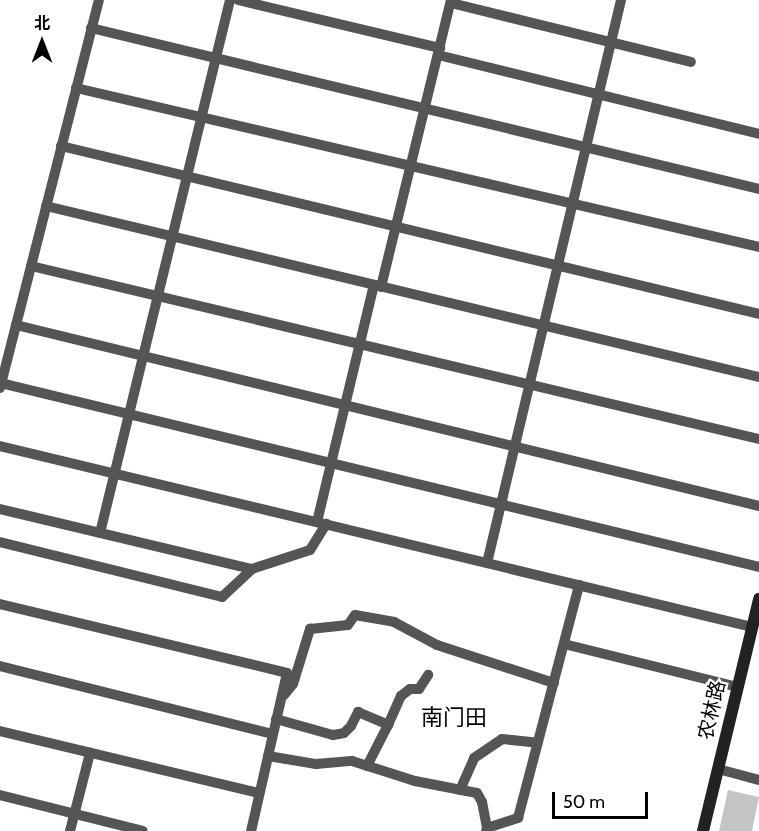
<!DOCTYPE html>
<meta charset="utf-8">
<style>
body{margin:0}
#map{position:relative;width:759px;height:831px;overflow:hidden;background:#fff;font-family:Cabin,"Noto Sans SC",sans-serif}
div>[style]{position:absolute}
.building>*{inset:0;background:#c4c4c4}
.street>*{height:10px;margin:-5px;padding:0 5px;transform-origin:5px;border-radius:5px;background:#555}
.secondary>*{height:12px;margin:-6px;padding:0 6px;transform-origin:6px;border-radius:6px;background:#222}
span{translate:-50% -50%;white-space:nowrap;text-align:center;line-height:1.15;-webkit-text-stroke:4.5px #fff;paint-order:stroke}
.street-label{font-size:20px;color:#000}
.quarter-label{font-size:22px;color:#000}
.north{position:absolute;left:12px;top:12px;width:60px;height:60px;-webkit-text-stroke:4px #fff;paint-order:stroke;rotate:0deg;font-size:16px;font-weight:700;line-height:24px;text-align:center;color:#000}
.north::after{content:'';display:block;margin:auto;width:21px;height:27px;background:#000;clip-path:polygon(50% 0,100% 100%,50% 72%,0 100%)}
.scale{position:absolute;left:552px;top:792px;width:96px;height:27px;box-sizing:border-box;border:3px solid #000;border-top:0;padding-left:8px;font-size:18px;line-height:21px;white-space:nowrap;color:#000;-webkit-text-stroke:4px #fff;paint-order:stroke}
</style>
<div id="map">
<div class="building">
<div style="clip-path:polygon(728px 790px,759px 797px,752px 831px,719px 831px)"></div>
</div>
<div class="street">
<div style="left:238px;top:0;width:208px;rotate:13.4deg"></div>
<div style="left:451px;top:3px;width:247px;rotate:13.8deg"></div>
<div style="left:91px;top:28px;width:687px;rotate:13.55deg"></div>
<div style="left:438px;top:55px;width:331px;rotate:13.8deg"></div>
<div style="left:76px;top:88px;width:701px;rotate:13.1deg"></div>
<div style="left:61px;top:146px;width:718px;rotate:13.53deg"></div>
<div style="left:46px;top:206px;width:733px;rotate:13.49deg"></div>
<div style="left:31px;top:266px;width:748px;rotate:13.37deg"></div>
<div style="left:381px;top:287px;width:295px;rotate:-76.3deg"></div>
<div style="left:16px;top:325px;width:765px;rotate:13.69deg"></div>
<div style="left:1px;top:383px;width:780px;rotate:13.64deg"></div>
<div style="left:0;top:388px;width:400px;rotate:-75.7deg"></div>
<div style="left:0;top:446px;width:773px;rotate:13.53deg"></div>
<div style="left:0;top:509px;width:259px;rotate:13.4deg"></div>
<div style="left:317px;top:522px;width:244px;rotate:-76.5deg"></div>
<div style="left:100px;top:533px;width:549px;rotate:-76.29deg"></div>
<div style="left:0;top:542px;width:229px;rotate:13.9deg"></div>
<div style="left:222px;top:597px;width:41px;rotate:-43deg"></div>
<div style="left:252px;top:569px;width:61px;rotate:-18.1deg"></div>
<div style="left:310px;top:550px;width:31px;rotate:-58deg"></div>
<div style="left:487px;top:563px;width:579px;rotate:-76.61deg"></div>
<div style="left:0;top:604px;width:295px;rotate:13.5deg"></div>
<div style="left:287px;top:673px;width:162px;rotate:102.8deg"></div>
<div style="left:564px;top:644px;width:179px;rotate:13.9deg"></div>
<div style="left:0;top:666px;width:281px;rotate:14deg"></div>
<div style="left:284px;top:695px;width:14px;rotate:-51deg"></div>
<div style="left:293px;top:684px;width:58px;rotate:-72.8deg"></div>
<div style="left:310px;top:629px;width:38px;rotate:-6deg"></div>
<div style="left:348px;top:625px;width:12px;rotate:-55deg"></div>
<div style="left:355px;top:615px;width:40px;rotate:10deg"></div>
<div style="left:394px;top:622px;width:49px;rotate:28.1deg"></div>
<div style="left:437px;top:645px;width:123px;rotate:18deg"></div>
<div style="left:276px;top:719px;width:59px;rotate:15.7deg"></div>
<div style="left:333px;top:735px;width:11px;rotate:-10deg"></div>
<div style="left:344px;top:733px;width:10px;rotate:-45deg"></div>
<div style="left:351px;top:726px;width:16px;rotate:-63deg"></div>
<div style="left:358px;top:712px;width:33px;rotate:23deg"></div>
<div style="left:388px;top:725px;width:46px;rotate:117.1deg"></div>
<div style="left:388px;top:725px;width:32px;rotate:-66deg"></div>
<div style="left:401px;top:696px;width:11px;rotate:-38deg"></div>
<div style="left:410px;top:689px;width:9px"></div>
<div style="left:419px;top:689px;width:17px;rotate:-57deg"></div>
<div style="left:0;top:731px;width:266px;rotate:13.5deg"></div>
<div style="left:268px;top:756px;width:49px;rotate:9.5deg"></div>
<div style="left:316px;top:764px;width:36px;rotate:-5deg"></div>
<div style="left:352px;top:761px;width:66px;rotate:17.6deg"></div>
<div style="left:415px;top:781px;width:63px;rotate:11deg"></div>
<div style="left:477px;top:793px;width:10px;rotate:61deg"></div>
<div style="left:482px;top:802px;width:26px;rotate:79deg"></div>
<div style="left:718px;top:769px;width:42px;rotate:15deg"></div>
<div style="left:460px;top:790px;width:35px;rotate:-66deg"></div>
<div style="left:474px;top:758px;width:34px;rotate:-34deg"></div>
<div style="left:502px;top:739px;width:36px;rotate:6deg"></div>
<div style="left:0;top:795px;width:147px;rotate:14.1deg"></div>
<div style="left:70px;top:831px;width:81px;rotate:-75.6deg"></div>
<div style="left:486px;top:831px;width:3px;rotate:-72deg"></div>
<div style="left:487px;top:828px;width:33px;rotate:-18deg"></div>
<div style="left:518px;top:818px;width:241px;rotate:-75.3deg"></div>
</div>
<div class="secondary">
<div style="left:703px;top:831px;width:239px;rotate:-76.4deg"></div>
</div>
<div class="street-label">
<span style="left:712px;top:710px;rotate:-77deg">农林路</span>
</div>
<div class="quarter-label">
<span style="left:454px;top:718px">南门田</span>
</div>
<div class="north">北</div>
<div class="scale">50 m</div>
</div>
